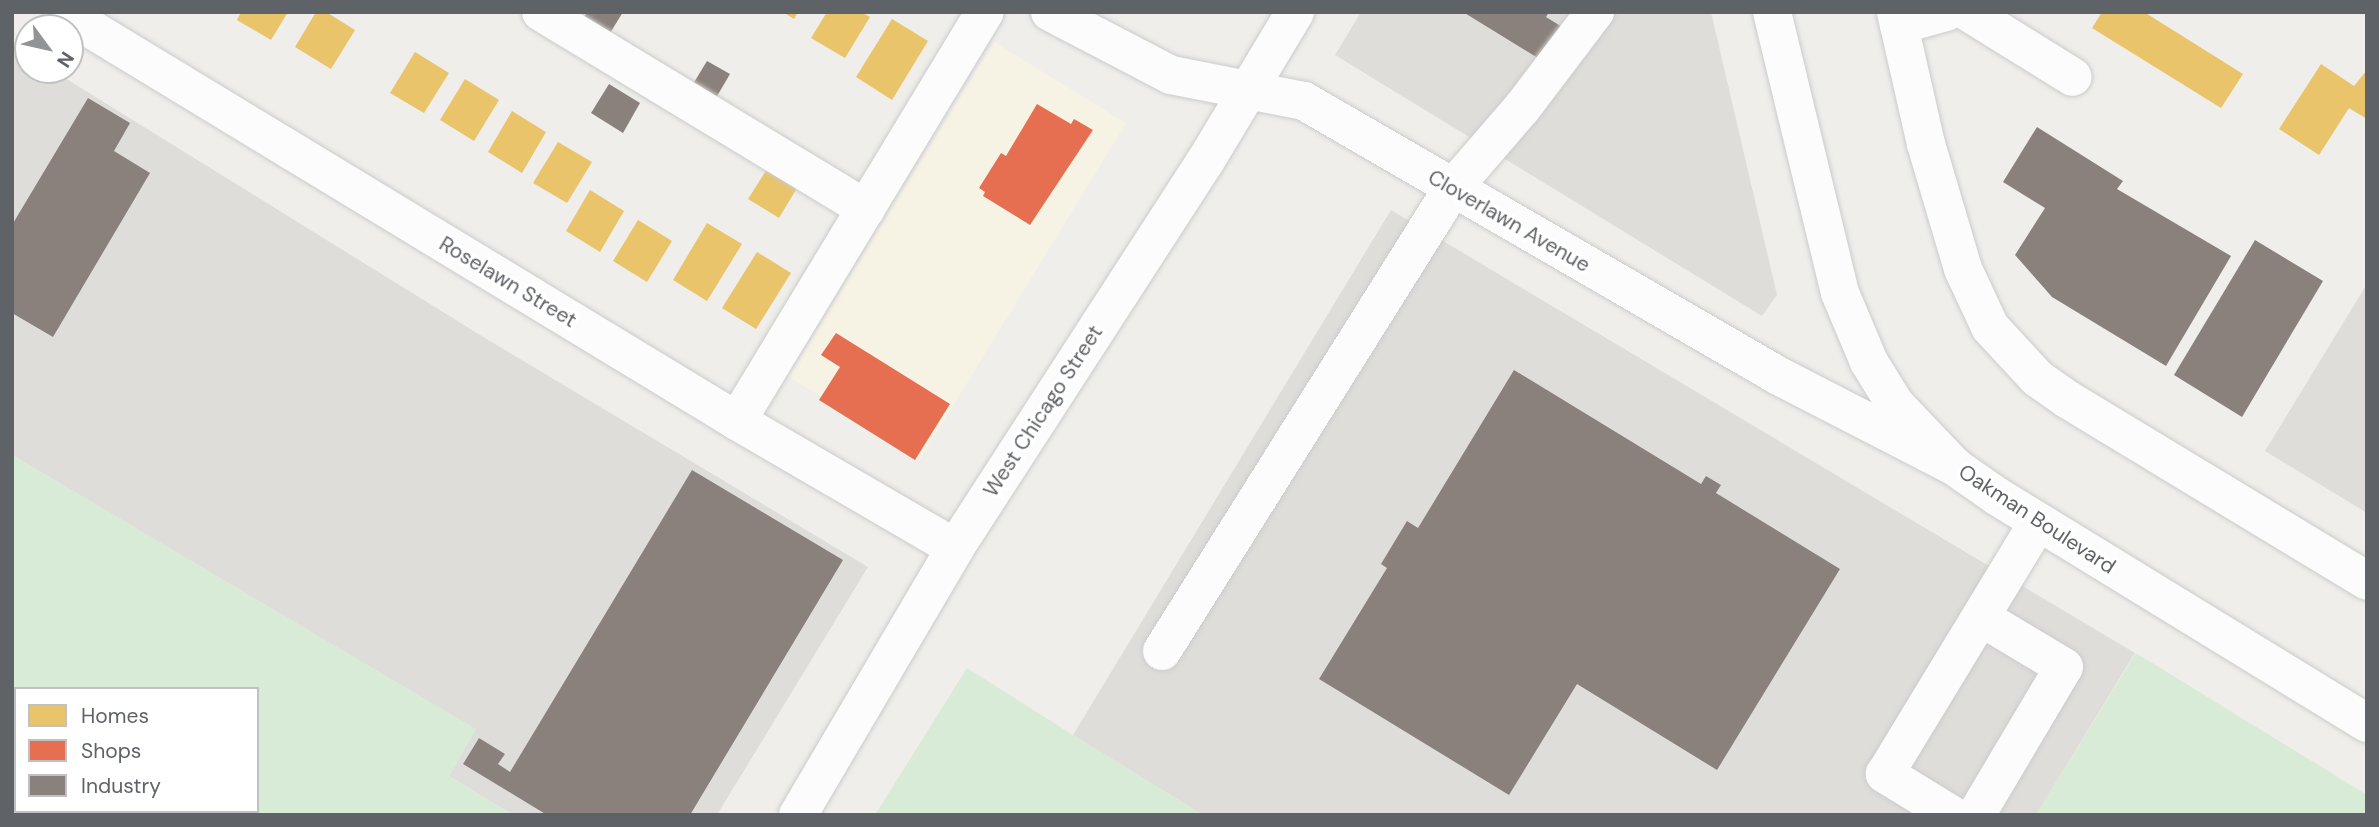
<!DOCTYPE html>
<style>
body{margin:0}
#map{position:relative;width:2379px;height:827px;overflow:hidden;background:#efeeea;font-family:"DM Sans",sans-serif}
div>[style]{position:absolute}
.commercial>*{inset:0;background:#f7f3e4}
.industrial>*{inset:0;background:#dfddda}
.green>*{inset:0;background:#d8ebd6}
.homes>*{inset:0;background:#e9c46a}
.shops>*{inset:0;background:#e76f51}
.industry>*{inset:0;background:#8a817c}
.roads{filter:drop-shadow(0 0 2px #cbcccc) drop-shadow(0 0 2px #cbcccc)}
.minor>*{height:38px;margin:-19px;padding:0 19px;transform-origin:19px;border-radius:19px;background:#fdfcfc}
span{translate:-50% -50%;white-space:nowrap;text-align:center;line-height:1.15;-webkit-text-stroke:7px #fff;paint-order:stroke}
.street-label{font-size:21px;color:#5f6368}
.frame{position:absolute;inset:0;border:14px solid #5f6368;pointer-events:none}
.legend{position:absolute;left:14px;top:687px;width:245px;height:126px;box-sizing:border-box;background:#fff;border:2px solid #bfc1c3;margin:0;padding:9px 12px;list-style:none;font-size:21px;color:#5f6368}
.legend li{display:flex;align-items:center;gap:14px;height:35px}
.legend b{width:35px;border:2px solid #bfc1c3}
.north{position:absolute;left:14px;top:14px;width:70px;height:70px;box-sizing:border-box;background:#fff;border:2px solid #bfc1c3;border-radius:50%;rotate:123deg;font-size:19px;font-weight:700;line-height:28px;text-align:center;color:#5f6368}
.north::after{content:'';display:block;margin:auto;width:24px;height:32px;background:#919496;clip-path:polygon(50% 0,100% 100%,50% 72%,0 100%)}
</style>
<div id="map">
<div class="commercial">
<div style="clip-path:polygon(994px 42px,1126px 123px,921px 458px,789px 377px)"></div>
</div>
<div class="industrial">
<div style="clip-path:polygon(1361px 12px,1711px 12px,1777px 295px,1762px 316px,1335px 55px)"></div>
<div style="clip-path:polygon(12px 46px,28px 55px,28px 70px,52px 70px,485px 338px,868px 567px,717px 815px,513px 815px,449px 776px,475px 729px,12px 455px)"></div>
<div style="clip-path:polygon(1391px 210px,2135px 653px,2036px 815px,1203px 815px,1073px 735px)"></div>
<div style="clip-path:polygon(2367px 284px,2367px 513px,2265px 451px)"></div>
<div style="clip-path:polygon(12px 749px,16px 751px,16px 811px,207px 811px,213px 815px,12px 815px)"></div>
</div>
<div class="green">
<div style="clip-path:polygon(12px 455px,476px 729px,449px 776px,513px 815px,213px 815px,207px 811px,257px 811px,257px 689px,16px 689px,16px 751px,12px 749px)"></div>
<div style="clip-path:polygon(2136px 653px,2367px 795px,2367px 815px,2036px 815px)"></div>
<div style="clip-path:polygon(967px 668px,1073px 735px,1203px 815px,875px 815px)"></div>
</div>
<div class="homes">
<div style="clip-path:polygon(241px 12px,288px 12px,271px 40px,237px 20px)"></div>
<div style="clip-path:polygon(316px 12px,326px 12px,355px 30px,331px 69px,295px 47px)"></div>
<div style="clip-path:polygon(783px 12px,798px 12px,794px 19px)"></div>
<div style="clip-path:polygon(827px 12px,861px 12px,870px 17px,845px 58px,811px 38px)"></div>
<div style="clip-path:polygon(2102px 12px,2144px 12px,2243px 74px,2221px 108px,2092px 28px)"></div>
<div style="clip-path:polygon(892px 19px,928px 41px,892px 100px,856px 77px)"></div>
<div style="clip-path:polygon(415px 52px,449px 73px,424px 113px,390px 93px)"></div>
<div style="clip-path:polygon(2321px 64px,2354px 86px,2367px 70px,2367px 119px,2349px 108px,2319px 155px,2279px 129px)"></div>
<div style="clip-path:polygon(465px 79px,499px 100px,474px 141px,440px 120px)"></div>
<div style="clip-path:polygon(512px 111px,546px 132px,522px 173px,488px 152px)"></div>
<div style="clip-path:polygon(558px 142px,592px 162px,567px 203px,533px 183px)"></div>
<div style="clip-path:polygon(767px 169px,797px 188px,779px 218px,748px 199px)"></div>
<div style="clip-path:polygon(590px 190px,624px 211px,600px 252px,566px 231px)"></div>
<div style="clip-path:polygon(638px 220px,672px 241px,647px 282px,613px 261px)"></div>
<div style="clip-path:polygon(707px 223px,742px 244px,707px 301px,673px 280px)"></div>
<div style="clip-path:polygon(757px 252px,791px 273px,756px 329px,722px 308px)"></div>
</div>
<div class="shops">
<div style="clip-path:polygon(1037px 104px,1071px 124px,1074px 119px,1093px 130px,1030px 225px,983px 196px,985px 192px,979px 188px,1001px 153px,1006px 156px)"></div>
<div style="clip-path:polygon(836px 333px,950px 404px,915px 460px,819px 400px,840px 367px,821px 355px)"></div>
</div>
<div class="industry">
<div style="clip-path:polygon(587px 12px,623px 12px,607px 38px,581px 22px)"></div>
<div style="clip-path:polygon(1463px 12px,1549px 12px,1546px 17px,1572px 33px,1551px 66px)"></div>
<div style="clip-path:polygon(707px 61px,730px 74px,713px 103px,690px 89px)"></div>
<div style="clip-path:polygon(609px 84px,640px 103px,623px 133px,591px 113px)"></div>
<div style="clip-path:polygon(88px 98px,130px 123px,114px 151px,150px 173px,53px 337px,12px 313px,12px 225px)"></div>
<div style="clip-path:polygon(2037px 127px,2123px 181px,2117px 189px,2231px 256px,2166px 366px,2052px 297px,2015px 255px,2045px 208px,2003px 182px)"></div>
<div style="clip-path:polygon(2255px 240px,2323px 281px,2242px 417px,2174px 375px)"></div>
<div style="clip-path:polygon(1514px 370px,1701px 484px,1706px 476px,1721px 485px,1716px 493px,1840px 569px,1717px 770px,1577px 684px,1509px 795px,1319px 679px,1387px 568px,1381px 564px,1407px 521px,1418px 528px)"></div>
<div style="clip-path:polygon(692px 470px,843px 560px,690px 815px,547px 815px,463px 764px,479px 738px,505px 754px,498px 764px,510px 772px)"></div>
</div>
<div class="roads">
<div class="minor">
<div style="left:63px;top:12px;width:788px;rotate:31.25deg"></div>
<div style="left:737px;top:421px;width:252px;rotate:30.2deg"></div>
<div style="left:541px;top:12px;width:380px;rotate:31.2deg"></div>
<div style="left:1050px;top:12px;width:136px;rotate:27.5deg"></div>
<div style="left:1171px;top:75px;width:136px;rotate:11.1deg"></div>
<div style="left:1304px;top:101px;width:547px;rotate:30.08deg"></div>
<div style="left:1777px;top:375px;width:200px;rotate:27.3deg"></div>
<div style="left:1772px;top:12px;width:289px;rotate:76.4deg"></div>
<div style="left:1840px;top:293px;width:75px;rotate:67.2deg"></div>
<div style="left:1869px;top:362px;width:49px;rotate:58.2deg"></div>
<div style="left:1895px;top:404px;width:87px;rotate:46.4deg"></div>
<div style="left:1955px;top:467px;width:52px;rotate:34.9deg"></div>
<div style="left:1998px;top:497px;width:433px;rotate:31.5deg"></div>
<div style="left:1896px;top:12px;width:135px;rotate:77.2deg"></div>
<div style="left:1926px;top:144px;width:130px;rotate:73.5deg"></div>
<div style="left:1963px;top:269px;width:64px;rotate:65deg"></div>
<div style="left:1990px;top:327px;width:69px;rotate:47.3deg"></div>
<div style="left:2037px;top:378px;width:37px;rotate:35deg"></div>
<div style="left:2067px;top:399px;width:351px;rotate:31.2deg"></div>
<div style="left:1968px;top:12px;width:123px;rotate:31.8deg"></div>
<div style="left:1899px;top:25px;width:49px;rotate:-15.5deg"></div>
<div style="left:737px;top:421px;width:478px;rotate:-58.8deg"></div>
<div style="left:1162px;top:651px;width:545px;rotate:-57.88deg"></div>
<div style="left:1452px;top:189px;width:107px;rotate:-49.2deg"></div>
<div style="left:1522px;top:108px;width:121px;rotate:-52.8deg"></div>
<div style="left:798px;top:815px;width:310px;rotate:-59.5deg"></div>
<div style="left:955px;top:548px;width:460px;rotate:-57.1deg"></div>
<div style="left:1205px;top:162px;width:175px;rotate:-59deg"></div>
<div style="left:1952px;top:815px;width:79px;rotate:-148.5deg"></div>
<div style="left:1885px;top:774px;width:295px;rotate:-58.7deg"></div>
<div style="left:1976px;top:815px;width:172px;rotate:-59.3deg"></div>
<div style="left:2064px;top:667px;width:96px;rotate:-149.1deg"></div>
</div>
</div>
<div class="street-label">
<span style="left:1509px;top:221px;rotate:30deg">Cloverlawn Avenue</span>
<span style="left:508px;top:282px;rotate:31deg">Roselawn Street</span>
<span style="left:1043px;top:411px;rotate:-57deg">West Chicago Street</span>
<span style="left:2037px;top:519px;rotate:33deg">Oakman Boulevard</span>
</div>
<div class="frame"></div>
<ul class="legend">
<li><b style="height:19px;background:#e9c46a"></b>Homes</li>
<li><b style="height:19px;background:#e76f51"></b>Shops</li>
<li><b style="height:19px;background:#8a817c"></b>Industry</li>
</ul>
<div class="north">N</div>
</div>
